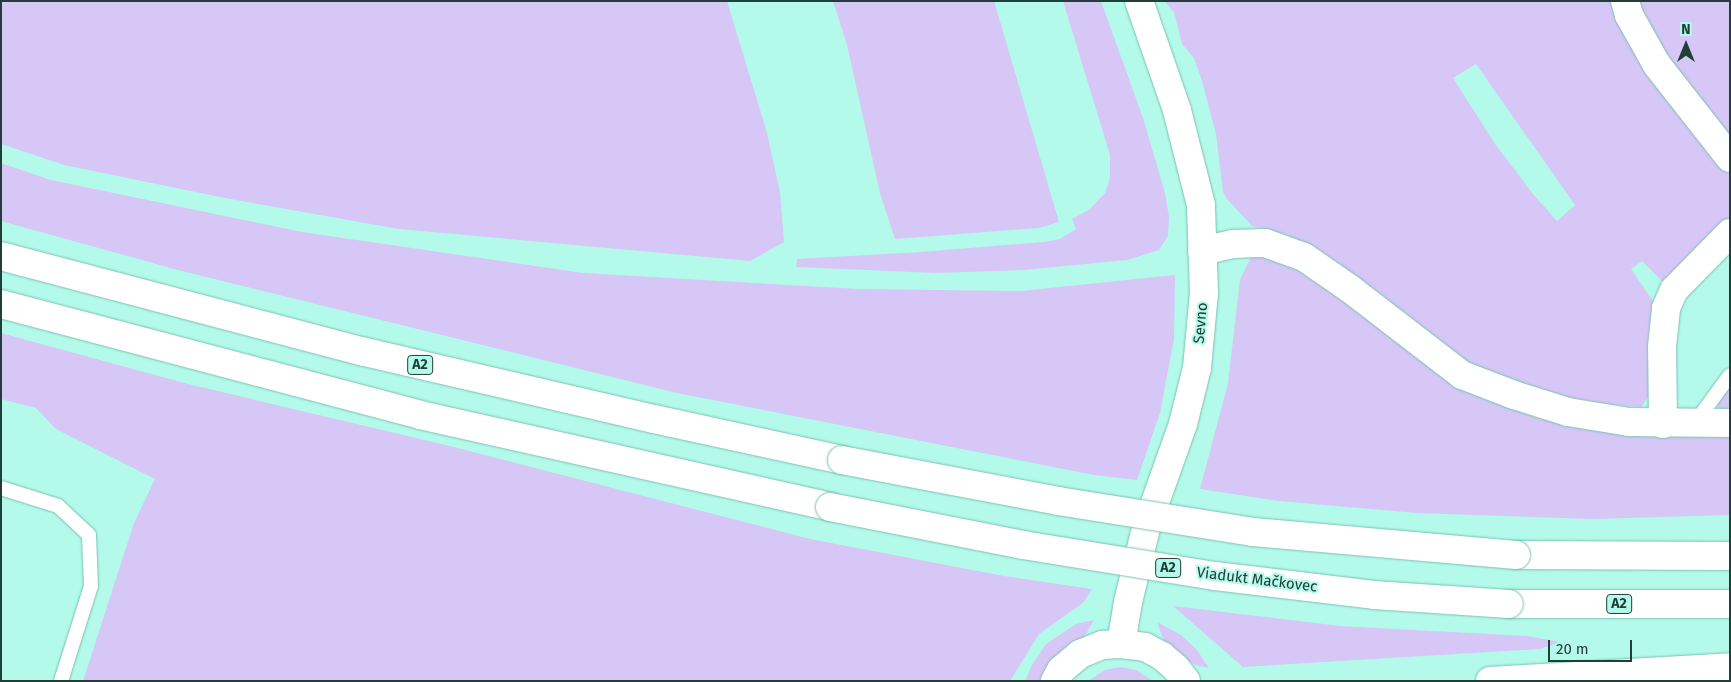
<!DOCTYPE html>
<meta charset="utf-8">
<style>
body{margin:0}
#map{position:relative;width:1731px;height:682px;overflow:hidden;background:#b4faea;font-family:"Fira Sans",sans-serif}
div>[style]{position:absolute}
.green>*{inset:0;background:#d6c7f6}
.roads{filter:drop-shadow(0 0 1px #7cc1b3) drop-shadow(0 0 1px #7cc1b3)}
.lane>*{height:14px;margin:-7px;padding:0 7px;transform-origin:7px;border-radius:7px;background:#fff}
.street>*{height:28px;margin:-14px;padding:0 14px;transform-origin:14px;border-radius:14px;background:#fff}
.secondary>*{height:28px;margin:-14px;padding:0 14px;transform-origin:14px;border-radius:14px;background:#fff}
.highway>*{height:28px;margin:-14px;padding:0 14px;transform-origin:14px;border-radius:14px;background:#fff}
.bridges{filter:drop-shadow(0 0 1px #7cc1b3) drop-shadow(0 0 1px #7cc1b3)}
.highway-bridge>*{height:28px;margin:-14px;padding:0 14px;transform-origin:14px;border-radius:14px;background:#fff}
span{translate:-50% -50%;white-space:nowrap;text-align:center;line-height:1.15;-webkit-text-stroke:4px #b4faea;paint-order:stroke}
.shield-label span{padding:1px 4px;background:#b4faea;border:1px solid;border-radius:4px;-webkit-text-stroke-width:0}
.shield-label{font-size:14px;color:#213e38;font-weight:700}
.street-label{font-size:15px;color:#213e38}
.frame{position:absolute;inset:0;border:2px solid #213e38;pointer-events:none}
.north{position:absolute;left:1661px;top:20px;width:50px;height:50px;-webkit-text-stroke:4px #b4faea;paint-order:stroke;rotate:0deg;font-size:14px;font-weight:700;line-height:20px;text-align:center;color:#213e38}
.north::after{content:'';display:block;margin:auto;width:18px;height:22px;background:#213e38;clip-path:polygon(50% 0,100% 100%,50% 72%,0 100%)}
.scale{position:absolute;left:1548px;top:640px;width:84px;height:22px;box-sizing:border-box;border:2px solid #213e38;border-top:0;padding-left:6px;font-size:15px;line-height:18px;white-space:nowrap;color:#213e38;-webkit-text-stroke:4px #b4faea;paint-order:stroke}
</style>
<div id="map">
<div class="green">
<div style="clip-path:polygon(1px 1px,727px 1px,767px 133px,780px 192px,784px 242px,750px 261px,399px 229px,225px 198px,64px 165px,1px 144px)"></div>
<div style="clip-path:polygon(833px 1px,994px 1px,1059px 222px,1039px 228px,895px 239px,880px 193px,847px 45px)"></div>
<div style="clip-path:polygon(1063px 1px,1101px 1px,1143px 118px,1165px 193px,1169px 217px,1168px 236px,1159px 250px,1127px 260px,1024px 270px,936px 273px,796px 267px,797px 259px,921px 252px,1044px 242px,1060px 239px,1076px 229px,1072px 219px,1090px 209px,1105px 193px,1110px 178px,1110px 155px)"></div>
<div style="clip-path:polygon(evenodd,1164px 1px,1618px 1px,1730px 168px,1730px 221px,1670px 289px,1642px 261px,1631px 269px,1657px 307px,1653px 390px,1641px 407px,1585px 402px,1537px 389px,1467px 363px,1289px 235px,1252px 226px,1227px 199px,1223px 192px,1216px 134px,1202px 81px,1194px 58px,1182px 44px,1174px 12px,1164px 1px,1476px 64px,1575px 205px,1557px 221px,1533px 194px,1495px 144px,1453px 78px,1476px 64px)"></div>
<div style="clip-path:polygon(1634px 1px,1730px 1px,1730px 142px,1659px 54px)"></div>
<div style="clip-path:polygon(1px 163px,51px 180px,302px 232px,583px 273px,859px 289px,1021px 291px,1175px 275px,1174px 339px,1160px 413px,1137px 480px,1094px 475px,677px 393px,178px 270px,1px 221px)"></div>
<div style="clip-path:polygon(1253px 254px,1289px 262px,1473px 394px,1534px 417px,1642px 437px,1730px 436px,1730px 515px,1592px 519px,1417px 513px,1279px 501px,1200px 489px,1228px 383px,1240px 279px)"></div>
<div style="clip-path:polygon(1px 333px,188px 384px,454px 447px,810px 539px,1004px 576px,1092px 589px,1084px 602px,1039px 634px,1010px 681px,83px 681px,134px 523px,155px 479px,56px 429px,36px 408px,1px 399px)"></div>
<div style="clip-path:polygon(1730px 385px,1730px 409px,1719px 408px,1717px 401px)"></div>
<div style="clip-path:polygon(1173px 606px,1340px 626px,1527px 636px,1561px 642px,1540px 649px,1243px 667px)"></div>
<div style="clip-path:polygon(1094px 620px,1083px 639px,1043px 681px,1025px 681px,1032px 665px,1046px 644px,1076px 624px)"></div>
<div style="clip-path:polygon(1157px 622px,1181px 635px,1197px 650px,1209px 668px,1196px 665px,1175px 654px,1165px 644px)"></div>
<div style="clip-path:polygon(1120px 667px,1136px 670px,1153px 681px,1088px 681px,1105px 670px)"></div>
</div>
<div class="roads">
<div class="lane">
<div style="left:1695px;top:423px;width:59px;rotate:-53.9deg"></div>
<div style="left:1px;top:488px;width:60px;rotate:17.5deg"></div>
<div style="left:58px;top:506px;width:42px;rotate:43.1deg"></div>
<div style="left:89px;top:535px;width:51px;rotate:87.8deg"></div>
<div style="left:91px;top:586px;width:100px;rotate:107.5deg"></div>
</div>
<div class="street">
<div style="left:1625px;top:1px;width:15px;rotate:74deg"></div>
<div style="left:1629px;top:15px;width:57px;rotate:60.8deg"></div>
<div style="left:1657px;top:65px;width:118px;rotate:51.9deg"></div>
<div style="left:1202px;top:251px;width:32px;rotate:-13deg"></div>
<div style="left:1233px;top:244px;width:32px;rotate:-2deg"></div>
<div style="left:1265px;top:243px;width:41px;rotate:19.7deg"></div>
<div style="left:1304px;top:257px;width:55px;rotate:34.6deg"></div>
<div style="left:1349px;top:288px;width:143px;rotate:37.6deg"></div>
<div style="left:1462px;top:375px;width:56px;rotate:21deg"></div>
<div style="left:1514px;top:395px;width:57px;rotate:17.5deg"></div>
<div style="left:1568px;top:412px;width:62px;rotate:9.3deg"></div>
<div style="left:1629px;top:422px;width:101px;rotate:0.6deg"></div>
<div style="left:1663px;top:424px;width:77px;rotate:-90.7deg"></div>
<div style="left:1662px;top:347px;width:39px;rotate:-84deg"></div>
<div style="left:1666px;top:308px;width:20px;rotate:-66deg"></div>
<div style="left:1674px;top:290px;width:80px;rotate:-45.5deg"></div>
<div style="left:1121px;top:644px;width:43px;rotate:-80.5deg"></div>
<div style="left:1128px;top:602px;width:76px;rotate:-76.3deg"></div>
<div style="left:1146px;top:528px;width:110px;rotate:-70.4deg"></div>
<div style="left:1183px;top:424px;width:58px;rotate:-76deg"></div>
<div style="left:1197px;top:368px;width:75px;rotate:-84.7deg"></div>
<div style="left:1204px;top:293px;width:88px;rotate:-92deg"></div>
<div style="left:1201px;top:205px;width:98px;rotate:-104.2deg"></div>
<div style="left:1177px;top:110px;width:115px;rotate:-109.2deg"></div>
</div>
<div class="secondary">
<div style="left:1055px;top:681px;width:13px;rotate:-61deg"></div>
<div style="left:1061px;top:670px;width:25px;rotate:-40deg"></div>
<div style="left:1080px;top:654px;width:24px;rotate:-22deg"></div>
<div style="left:1102px;top:645px;width:19px;rotate:-3deg"></div>
<div style="left:1121px;top:644px;width:24px;rotate:7deg"></div>
<div style="left:1145px;top:647px;width:19px;rotate:28deg"></div>
<div style="left:1162px;top:656px;width:18px;rotate:41deg"></div>
<div style="left:1176px;top:668px;width:16px;rotate:52deg"></div>
<div style="left:1490px;top:681px;width:240px;rotate:-3.3deg"></div>
</div>
<div class="highway">
<div style="left:1px;top:256px;width:372px;rotate:14.8deg"></div>
<div style="left:361px;top:351px;width:301px;rotate:13.1deg"></div>
<div style="left:654px;top:419px;width:192px;rotate:12.3deg"></div>
<div style="left:1px;top:304px;width:433px;rotate:14.8deg"></div>
<div style="left:420px;top:415px;width:420px;rotate:12.6deg"></div>
<div style="left:1516px;top:555px;width:214px;rotate:0.3deg"></div>
<div style="left:1509px;top:604px;width:221px"></div>
</div>
</div>
<div class="bridges">
<div class="highway-bridge">
<div style="left:842px;top:460px;width:220px;rotate:10.7deg"></div>
<div style="left:1058px;top:501px;width:197px;rotate:9deg"></div>
<div style="left:1253px;top:532px;width:264px;rotate:5deg"></div>
<div style="left:830px;top:507px;width:197px;rotate:11.1deg"></div>
<div style="left:1023px;top:545px;width:194px;rotate:9.2deg"></div>
<div style="left:1215px;top:576px;width:160px;rotate:6.8deg"></div>
<div style="left:1374px;top:595px;width:135px;rotate:3.8deg"></div>
</div>
</div>
<div class="shield-label">
<span style="left:420px;top:365px">A2</span>
<span style="left:1168px;top:568px">A2</span>
<span style="left:1619px;top:604px">A2</span>
</div>
<div class="street-label">
<span style="left:1201px;top:323px;rotate:-85deg">Sevno</span>
<span style="left:1257px;top:580px;rotate:7deg">Viadukt Mačkovec</span>
</div>
<div class="frame"></div>
<div class="north">N</div>
<div class="scale">20 m</div>
</div>
